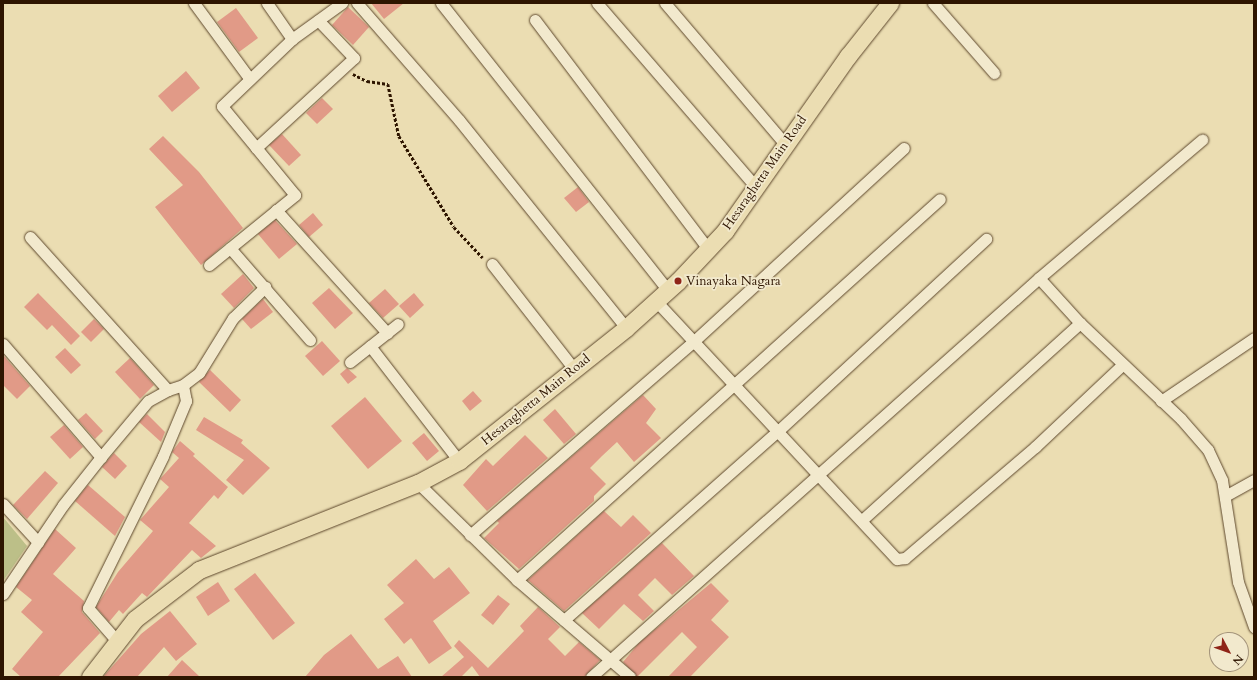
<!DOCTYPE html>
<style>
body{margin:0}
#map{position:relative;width:1257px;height:680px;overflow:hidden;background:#ebddb2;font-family:Cardo,serif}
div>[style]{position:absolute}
.green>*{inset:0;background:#bcbf88}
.building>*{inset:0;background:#e19a87}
.path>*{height:2.5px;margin-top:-1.25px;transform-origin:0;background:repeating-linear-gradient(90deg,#2e1500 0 3px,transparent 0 5px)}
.roads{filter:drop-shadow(0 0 1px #5d472c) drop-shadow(0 0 1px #5d472c)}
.minor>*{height:11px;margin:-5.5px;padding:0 5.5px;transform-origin:5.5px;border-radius:5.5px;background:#f2e9cd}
.primary>*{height:17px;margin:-8.5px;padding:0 8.5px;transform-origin:8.5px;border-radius:8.5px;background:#ebddb2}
.dots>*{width:11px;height:11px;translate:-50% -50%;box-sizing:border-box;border:2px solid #f2e9cd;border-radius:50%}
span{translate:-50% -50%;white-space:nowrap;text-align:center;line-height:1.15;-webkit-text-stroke:3.5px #f2e9cd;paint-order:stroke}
.street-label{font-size:13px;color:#2e1500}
.poi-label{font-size:13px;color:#2e1500}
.left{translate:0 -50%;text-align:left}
.frame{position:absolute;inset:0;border:4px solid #2e1500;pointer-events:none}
.north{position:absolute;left:1209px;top:632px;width:40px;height:40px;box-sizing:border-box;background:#f2e9cd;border:1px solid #a4947b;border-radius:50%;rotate:131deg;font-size:11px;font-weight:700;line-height:16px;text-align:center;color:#2e1500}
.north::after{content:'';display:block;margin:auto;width:14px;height:18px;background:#8f2418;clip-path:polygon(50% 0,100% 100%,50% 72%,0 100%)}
</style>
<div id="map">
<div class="green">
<div style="clip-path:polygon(3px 517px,27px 546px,3px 581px)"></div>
</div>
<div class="building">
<div style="clip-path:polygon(371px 3px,404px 3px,384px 19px)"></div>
<div style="clip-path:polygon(348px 7px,369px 27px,353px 45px,332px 25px)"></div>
<div style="clip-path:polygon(236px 8px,258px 38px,239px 52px,217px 22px)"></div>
<div style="clip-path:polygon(186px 71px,200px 88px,172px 112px,158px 96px)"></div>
<div style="clip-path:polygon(322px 98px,333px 109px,317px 124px,306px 113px)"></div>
<div style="clip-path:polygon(282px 134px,301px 155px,289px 166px,269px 145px)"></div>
<div style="clip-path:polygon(163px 136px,199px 172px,243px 228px,201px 265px,155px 207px,183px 185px,149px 149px)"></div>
<div style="clip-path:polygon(578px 187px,589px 202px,576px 212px,564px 198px)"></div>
<div style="clip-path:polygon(313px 213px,323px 225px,309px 237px,299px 225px)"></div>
<div style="clip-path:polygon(275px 220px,297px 244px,279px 259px,258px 234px)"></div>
<div style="clip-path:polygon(243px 274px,254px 288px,234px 308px,221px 294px)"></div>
<div style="clip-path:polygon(329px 288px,353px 313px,335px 329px,312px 303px)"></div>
<div style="clip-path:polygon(385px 289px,399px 304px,383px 318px,369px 303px)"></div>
<div style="clip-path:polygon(38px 293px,80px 336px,71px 345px,52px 325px,47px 330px,24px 307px)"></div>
<div style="clip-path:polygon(414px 293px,424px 305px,410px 318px,399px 306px)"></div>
<div style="clip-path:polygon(263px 299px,273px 312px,251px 329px,242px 319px)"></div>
<div style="clip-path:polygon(94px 319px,104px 329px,91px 342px,81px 332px)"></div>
<div style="clip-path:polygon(322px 341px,340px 361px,323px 376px,305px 356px)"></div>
<div style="clip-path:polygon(65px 348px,81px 365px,71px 374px,55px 357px)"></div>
<div style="clip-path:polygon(3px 355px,30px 386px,17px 399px,3px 385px)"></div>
<div style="clip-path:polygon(130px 358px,154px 385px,140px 399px,115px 372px)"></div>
<div style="clip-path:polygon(347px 368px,357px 377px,348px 384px,340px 374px)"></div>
<div style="clip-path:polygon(210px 370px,241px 400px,230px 412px,199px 382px)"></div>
<div style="clip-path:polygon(473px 391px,482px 401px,470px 411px,462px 401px)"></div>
<div style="clip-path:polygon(643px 395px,656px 409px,646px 423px,661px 438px,634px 462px,617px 442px,602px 456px,590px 468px,606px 484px,594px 496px,594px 501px,519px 569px,484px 538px,499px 523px,497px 521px)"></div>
<div style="clip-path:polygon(365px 397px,402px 441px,368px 469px,331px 426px)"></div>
<div style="clip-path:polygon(555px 409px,576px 434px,564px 444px,543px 420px)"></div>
<div style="clip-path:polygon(86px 413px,103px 431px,95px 439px,78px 420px)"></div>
<div style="clip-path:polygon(147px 414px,165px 432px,161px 442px,139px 422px)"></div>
<div style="clip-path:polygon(204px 417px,243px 440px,241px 443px,270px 468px,243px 495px,226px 480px,244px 460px,196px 430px)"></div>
<div style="clip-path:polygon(64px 425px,83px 447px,70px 459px,50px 437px)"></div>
<div style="clip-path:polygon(424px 433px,439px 451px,427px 461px,412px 443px)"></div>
<div style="clip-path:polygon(525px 435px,548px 458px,487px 511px,463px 485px,486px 459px,493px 466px)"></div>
<div style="clip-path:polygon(180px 441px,195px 454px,193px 456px,228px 487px,218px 499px,214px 495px,189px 523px,216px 546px,201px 558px,192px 550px,147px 597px,142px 593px,123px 614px,119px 610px,109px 622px,96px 607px,118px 572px,153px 531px,140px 520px,169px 487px,160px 479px,179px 458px,172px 452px)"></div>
<div style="clip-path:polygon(114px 453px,127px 466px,115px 479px,102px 467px)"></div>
<div style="clip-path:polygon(45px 471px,58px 483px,27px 519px,13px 505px)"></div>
<div style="clip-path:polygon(88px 485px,125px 517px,115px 536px,75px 501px)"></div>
<div style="clip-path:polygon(604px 511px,621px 527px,633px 515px,651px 533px,564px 611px,528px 580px)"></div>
<div style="clip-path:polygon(55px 529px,76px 548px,53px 574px,84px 601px,82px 612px,100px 633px,58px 677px,21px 677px,12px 669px,43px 632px,21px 612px,32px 600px,16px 587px)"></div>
<div style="clip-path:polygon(662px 543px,694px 576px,672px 595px,655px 578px,638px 595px,654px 611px,643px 621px,624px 604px,599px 629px,582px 613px)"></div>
<div style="clip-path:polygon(416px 559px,434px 579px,449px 567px,470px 593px,433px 621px,452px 648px,429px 664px,411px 638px,404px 644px,384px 619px,404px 603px,387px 585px)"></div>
<div style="clip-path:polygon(255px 573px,295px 623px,273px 640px,234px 589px)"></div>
<div style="clip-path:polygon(218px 582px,230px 601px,208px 616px,196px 597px)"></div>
<div style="clip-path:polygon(711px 583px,729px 601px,711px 620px,729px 637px,690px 677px,668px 677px,697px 647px,682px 632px,637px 677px,623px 662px,639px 643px)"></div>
<div style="clip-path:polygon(498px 595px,510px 604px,493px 625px,481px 615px)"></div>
<div style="clip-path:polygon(538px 607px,560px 627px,548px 639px,565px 656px,579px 642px,600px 660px,584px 677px,480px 677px,472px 666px,461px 677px,441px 677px,464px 657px,454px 646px,459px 640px,488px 668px,524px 631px,520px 626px)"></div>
<div style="clip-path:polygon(170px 611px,197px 644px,176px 661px,164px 647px,137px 677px,103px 677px,141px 634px)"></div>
<div style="clip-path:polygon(351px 634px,378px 669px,398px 656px,412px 677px,305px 677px,324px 655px)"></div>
<div style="clip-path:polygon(182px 660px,200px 677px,167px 677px)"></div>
</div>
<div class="path">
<div style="left:353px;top:74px;width:16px;rotate:27deg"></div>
<div style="left:367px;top:81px;width:21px;rotate:8deg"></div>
<div style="left:388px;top:84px;width:53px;rotate:78.1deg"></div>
<div style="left:399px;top:136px;width:106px;rotate:58.9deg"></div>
<div style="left:454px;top:227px;width:42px;rotate:46.9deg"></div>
</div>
<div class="roads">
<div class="minor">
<div style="left:194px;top:3px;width:93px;rotate:53.7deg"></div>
<div style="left:267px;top:3px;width:44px;rotate:55.2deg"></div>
<div style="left:357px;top:3px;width:155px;rotate:48.9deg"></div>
<div style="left:459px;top:120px;width:267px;rotate:51.2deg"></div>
<div style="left:441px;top:3px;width:366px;rotate:51.7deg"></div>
<div style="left:597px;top:3px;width:242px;rotate:49.2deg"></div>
<div style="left:665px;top:3px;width:185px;rotate:49.6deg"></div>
<div style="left:933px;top:3px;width:93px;rotate:48.9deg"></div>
<div style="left:535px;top:20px;width:288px;rotate:52.9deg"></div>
<div style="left:256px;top:148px;width:133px;rotate:-42.6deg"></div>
<div style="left:354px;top:58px;width:52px;rotate:-133.5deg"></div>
<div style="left:276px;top:210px;width:166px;rotate:47.9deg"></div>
<div style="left:30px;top:237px;width:206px;rotate:48deg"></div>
<div style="left:230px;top:248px;width:122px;rotate:49deg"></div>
<div style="left:492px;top:264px;width:133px;rotate:52deg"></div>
<div style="left:209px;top:265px;width:111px;rotate:-39.1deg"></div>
<div style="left:295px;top:195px;width:115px;rotate:-129.4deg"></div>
<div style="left:222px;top:106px;width:97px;rotate:-43.7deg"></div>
<div style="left:292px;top:39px;width:62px;rotate:-35.8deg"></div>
<div style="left:1039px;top:278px;width:214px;rotate:-40.3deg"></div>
<div style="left:656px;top:301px;width:353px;rotate:47deg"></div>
<div style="left:897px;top:559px;width:8px;rotate:-7deg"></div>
<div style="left:905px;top:558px;width:171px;rotate:-40.5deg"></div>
<div style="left:1035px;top:447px;width:120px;rotate:-43.3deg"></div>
<div style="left:3px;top:344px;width:150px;rotate:49.1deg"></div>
<div style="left:370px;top:346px;width:145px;rotate:52.3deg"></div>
<div style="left:350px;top:362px;width:61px;rotate:-38.4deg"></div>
<div style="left:1161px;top:401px;width:112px;rotate:-34.1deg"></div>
<div style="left:418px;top:483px;width:139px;rotate:44.4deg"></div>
<div style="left:517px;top:580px;width:149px;rotate:40.6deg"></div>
<div style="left:1225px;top:496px;width:33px;rotate:-29deg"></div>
<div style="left:3px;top:504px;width:52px;rotate:47.4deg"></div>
<div style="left:862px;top:520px;width:294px;rotate:-42.1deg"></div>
<div style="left:470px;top:535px;width:296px;rotate:-40.9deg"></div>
<div style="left:694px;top:341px;width:285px;rotate:-42.6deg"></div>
<div style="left:517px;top:580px;width:569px;rotate:-42.01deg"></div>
<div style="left:3px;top:594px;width:107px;rotate:-56deg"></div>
<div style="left:63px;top:505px;width:61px;rotate:-51.6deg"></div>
<div style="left:101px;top:457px;width:73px;rotate:-50deg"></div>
<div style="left:148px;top:401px;width:23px;rotate:-29deg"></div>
<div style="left:168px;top:390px;width:16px;rotate:-18deg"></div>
<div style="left:183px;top:385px;width:20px;rotate:-37deg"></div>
<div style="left:199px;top:373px;width:65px;rotate:-58.3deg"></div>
<div style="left:233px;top:318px;width:45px;rotate:-44.1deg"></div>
<div style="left:564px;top:620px;width:287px;rotate:-41.5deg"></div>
<div style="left:779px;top:430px;width:282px;rotate:-42.7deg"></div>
<div style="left:117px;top:641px;width:44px;rotate:-131.3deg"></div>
<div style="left:88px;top:608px;width:169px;rotate:-63.7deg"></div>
<div style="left:163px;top:456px;width:60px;rotate:-67.3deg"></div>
<div style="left:186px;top:401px;width:16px;rotate:-101deg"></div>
<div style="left:591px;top:677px;width:600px;rotate:-41.69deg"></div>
<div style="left:1039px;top:278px;width:61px;rotate:47.7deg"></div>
<div style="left:1080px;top:323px;width:139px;rotate:43.5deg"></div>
<div style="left:1181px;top:419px;width:41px;rotate:48.9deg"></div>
<div style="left:1208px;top:450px;width:33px;rotate:65deg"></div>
<div style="left:1222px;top:480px;width:103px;rotate:81.1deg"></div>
<div style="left:1238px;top:582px;width:48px;rotate:70.4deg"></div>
</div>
<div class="primary">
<div style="left:90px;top:677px;width:73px;rotate:-52.2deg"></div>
<div style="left:135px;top:619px;width:81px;rotate:-37.4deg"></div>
<div style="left:199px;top:570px;width:236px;rotate:-21.7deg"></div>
<div style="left:418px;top:483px;width:47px;rotate:-28.2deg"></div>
<div style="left:459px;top:461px;width:213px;rotate:-38.5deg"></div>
<div style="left:626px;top:328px;width:70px;rotate:-42.1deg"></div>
<div style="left:678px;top:281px;width:69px;rotate:-46.8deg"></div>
<div style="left:725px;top:231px;width:214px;rotate:-54.9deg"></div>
<div style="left:848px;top:56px;width:68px;rotate:-51.6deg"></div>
</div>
</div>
<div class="dots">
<div style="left:678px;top:281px;background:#8f2418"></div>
</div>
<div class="street-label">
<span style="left:765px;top:173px;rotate:-55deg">Hesaraghetta Main Road</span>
<span style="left:536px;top:400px;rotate:-39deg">Hesaraghetta Main Road</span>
</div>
<div class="poi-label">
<span class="left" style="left:686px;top:281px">Vinayaka Nagara</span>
</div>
<div class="frame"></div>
<div class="north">N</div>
</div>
